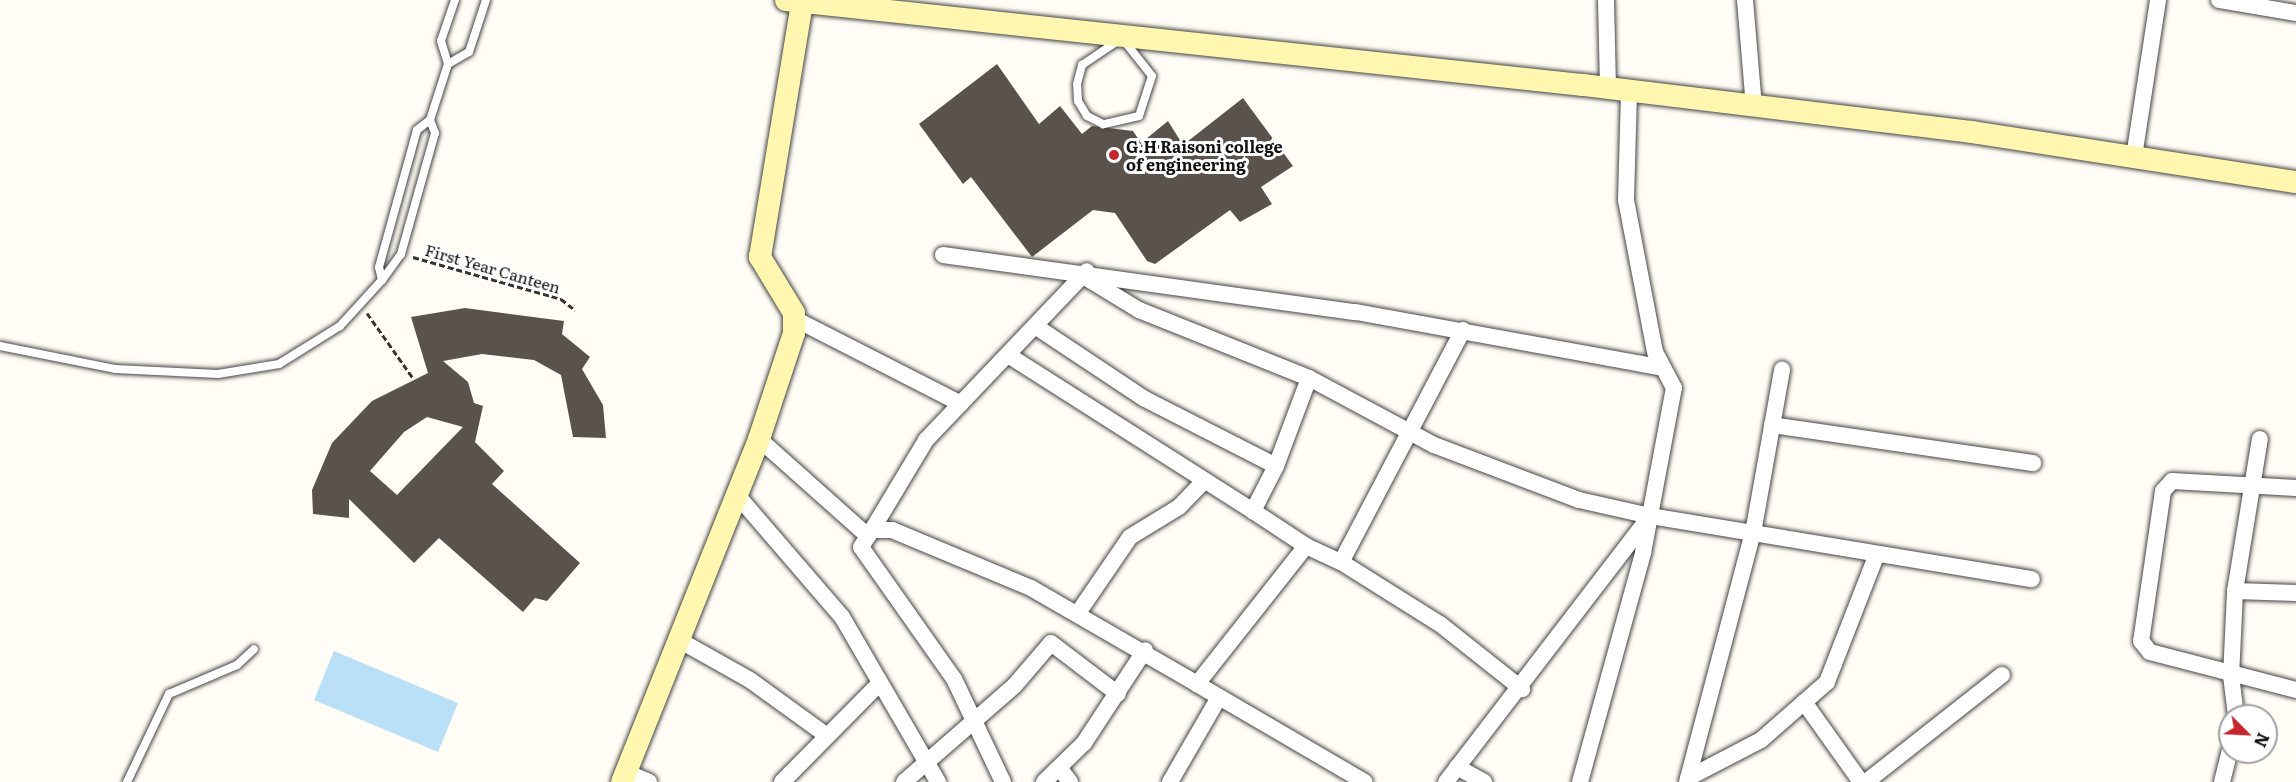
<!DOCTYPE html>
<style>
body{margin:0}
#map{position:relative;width:2296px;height:782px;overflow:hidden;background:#fffdf5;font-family:Literata,serif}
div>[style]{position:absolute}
.water>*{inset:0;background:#b9e0f7}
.building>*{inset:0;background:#5a524d}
.path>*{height:3px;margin-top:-1.5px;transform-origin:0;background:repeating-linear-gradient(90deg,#333 0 6px,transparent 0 9px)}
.roads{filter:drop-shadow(0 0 2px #444) drop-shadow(0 0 2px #444)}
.lane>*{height:8px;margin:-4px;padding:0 4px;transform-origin:4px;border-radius:4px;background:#fff}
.street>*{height:16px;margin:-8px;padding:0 8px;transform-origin:8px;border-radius:8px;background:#fff}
.secondary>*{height:22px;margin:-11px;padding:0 11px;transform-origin:11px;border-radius:11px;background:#fff6b0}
.dots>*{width:16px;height:16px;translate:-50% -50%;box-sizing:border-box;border:3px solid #fff;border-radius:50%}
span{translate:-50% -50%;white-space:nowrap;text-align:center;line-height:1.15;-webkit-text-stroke:6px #fff;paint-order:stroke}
.poi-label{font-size:16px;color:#111;font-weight:700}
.left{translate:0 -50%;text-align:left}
.street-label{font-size:16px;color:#111}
.north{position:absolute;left:2218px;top:704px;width:60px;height:60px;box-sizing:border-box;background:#fff;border:2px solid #a0a0a0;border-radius:50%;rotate:114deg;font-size:16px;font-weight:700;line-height:24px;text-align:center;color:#111}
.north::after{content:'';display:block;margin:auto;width:21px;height:27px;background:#c4262e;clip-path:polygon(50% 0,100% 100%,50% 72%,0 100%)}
</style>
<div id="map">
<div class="water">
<div style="clip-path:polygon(334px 651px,458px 703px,438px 752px,314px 700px)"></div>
</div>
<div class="building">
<div style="clip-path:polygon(997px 64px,1039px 124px,1060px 106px,1082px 134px,1092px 126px,1133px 131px,1141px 143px,1168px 121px,1183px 145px,1243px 98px,1293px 166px,1261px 187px,1272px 204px,1240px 222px,1230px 210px,1155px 264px,1147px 261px,1115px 213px,1093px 210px,1032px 257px,971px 177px,963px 184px,919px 124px)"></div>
<div style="clip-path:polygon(evenodd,465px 308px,564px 321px,562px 334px,590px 357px,582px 369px,603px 405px,606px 438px,573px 437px,561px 375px,534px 360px,482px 354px,443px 361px,468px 382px,474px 403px,483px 406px,475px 442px,504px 471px,492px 484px,580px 563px,547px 601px,535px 598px,523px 612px,439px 538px,414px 563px,349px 499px,349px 518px,313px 514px,312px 490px,332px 443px,372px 401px,428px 373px,411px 317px,465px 308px,427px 417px,463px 427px,397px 495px,370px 471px,404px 432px,427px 417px)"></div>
</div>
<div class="path">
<div style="left:413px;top:257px;width:154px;rotate:15.8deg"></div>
<div style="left:561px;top:299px;width:18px;rotate:38deg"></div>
<div style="left:367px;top:313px;width:80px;rotate:54.7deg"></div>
</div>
<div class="roads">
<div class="lane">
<div style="left:455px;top:0;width:43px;rotate:108.9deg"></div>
<div style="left:441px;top:41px;width:24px;rotate:73deg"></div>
<div style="left:448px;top:64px;width:24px;rotate:-30deg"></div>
<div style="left:469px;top:52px;width:55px;rotate:-71.9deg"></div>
<div style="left:1122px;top:38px;width:48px;rotate:51.7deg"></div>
<div style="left:1152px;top:76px;width:42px;rotate:108deg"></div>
<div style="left:1139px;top:116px;width:37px;rotate:167deg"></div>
<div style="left:1103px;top:124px;width:18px;rotate:-153deg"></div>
<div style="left:1087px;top:116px;width:17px;rotate:-121deg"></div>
<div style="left:1078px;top:101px;width:17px;rotate:-93deg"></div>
<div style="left:1077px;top:84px;width:20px;rotate:-75deg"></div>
<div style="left:1082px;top:65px;width:48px;rotate:-34deg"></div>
<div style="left:430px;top:120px;width:14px;rotate:69deg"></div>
<div style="left:435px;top:133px;width:126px;rotate:105.7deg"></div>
<div style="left:401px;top:254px;width:32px;rotate:126deg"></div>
<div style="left:382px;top:280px;width:13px;rotate:-103deg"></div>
<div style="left:379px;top:267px;width:142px;rotate:-74.5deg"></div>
<div style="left:417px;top:130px;width:16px;rotate:-38deg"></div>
<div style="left:430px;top:120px;width:59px;rotate:-72.2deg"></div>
<div style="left:0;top:346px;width:117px;rotate:11.3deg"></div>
<div style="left:115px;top:369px;width:103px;rotate:2.8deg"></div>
<div style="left:218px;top:374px;width:62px;rotate:-9.3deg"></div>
<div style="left:279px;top:364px;width:72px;rotate:-31.9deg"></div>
<div style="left:340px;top:326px;width:62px;rotate:-47.6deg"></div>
<div style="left:127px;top:782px;width:98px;rotate:-64.5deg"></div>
<div style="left:169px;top:694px;width:74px;rotate:-23.1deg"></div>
<div style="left:237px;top:665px;width:23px;rotate:-43deg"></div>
</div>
<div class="street">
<div style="left:1606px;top:0;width:88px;rotate:88.7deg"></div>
<div style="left:1745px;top:0;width:108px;rotate:85.2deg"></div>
<div style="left:2219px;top:0;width:78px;rotate:9.6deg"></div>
<div style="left:2134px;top:157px;width:159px;rotate:-81.3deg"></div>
<div style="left:943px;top:255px;width:417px;rotate:7.9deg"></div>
<div style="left:1356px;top:312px;width:312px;rotate:10.3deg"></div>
<div style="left:1083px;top:276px;width:66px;rotate:31.3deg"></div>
<div style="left:1139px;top:310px;width:183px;rotate:21.8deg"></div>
<div style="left:795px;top:319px;width:186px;rotate:27.1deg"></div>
<div style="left:1035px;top:326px;width:132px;rotate:33.6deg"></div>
<div style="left:1145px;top:399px;width:147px;rotate:27.1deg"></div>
<div style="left:1276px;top:466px;width:94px;rotate:-69.4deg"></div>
<div style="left:1309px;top:378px;width:142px;rotate:28.2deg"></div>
<div style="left:1434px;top:445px;width:155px;rotate:20.8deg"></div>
<div style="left:1579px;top:500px;width:73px;rotate:12.7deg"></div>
<div style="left:1463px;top:330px;width:262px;rotate:117.7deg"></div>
<div style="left:1341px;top:562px;width:117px;rotate:32.1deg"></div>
<div style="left:1440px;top:624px;width:105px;rotate:38.4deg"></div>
<div style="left:1008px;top:355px;width:290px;rotate:32.5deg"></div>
<div style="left:1772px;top:425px;width:264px;rotate:8.3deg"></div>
<div style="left:759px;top:439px;width:146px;rotate:41.7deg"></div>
<div style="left:1276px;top:466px;width:51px;rotate:117.1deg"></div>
<div style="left:1253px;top:511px;width:64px;rotate:33.4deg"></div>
<div style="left:1306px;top:546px;width:176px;rotate:128.3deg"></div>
<div style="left:1197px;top:684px;width:194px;rotate:30.3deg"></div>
<div style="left:2296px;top:488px;width:124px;rotate:-176.8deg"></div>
<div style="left:2172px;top:481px;width:13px;rotate:132deg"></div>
<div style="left:2163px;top:491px;width:152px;rotate:98.3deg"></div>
<div style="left:2141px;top:641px;width:14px;rotate:51deg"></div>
<div style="left:2150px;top:652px;width:151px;rotate:14.6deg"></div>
<div style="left:737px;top:495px;width:161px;rotate:49.3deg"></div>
<div style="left:842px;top:617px;width:191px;rotate:59.8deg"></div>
<div style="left:872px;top:530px;width:105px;rotate:-59deg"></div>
<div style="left:926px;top:440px;width:233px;rotate:-46.4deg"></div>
<div style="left:1306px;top:546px;width:38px;rotate:25deg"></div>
<div style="left:2235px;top:591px;width:154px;rotate:-80.7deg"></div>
<div style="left:1078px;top:613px;width:92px;rotate:-55.6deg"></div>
<div style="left:1130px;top:537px;width:57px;rotate:-31.5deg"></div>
<div style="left:1179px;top:507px;width:37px;rotate:-46deg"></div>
<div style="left:679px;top:640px;width:81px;rotate:29.4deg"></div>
<div style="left:750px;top:680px;width:94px;rotate:35.9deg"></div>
<div style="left:1804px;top:702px;width:98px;rotate:54.5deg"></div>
<div style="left:2236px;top:716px;width:39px;rotate:-97deg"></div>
<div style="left:2231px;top:677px;width:86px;rotate:-87.3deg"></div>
<div style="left:2235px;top:591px;width:61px;rotate:1.9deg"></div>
<div style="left:1457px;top:767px;width:31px;rotate:29deg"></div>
<div style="left:1060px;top:769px;width:16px;rotate:52deg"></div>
<div style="left:626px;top:772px;width:25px;rotate:23deg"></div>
<div style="left:1688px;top:778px;width:82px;rotate:-27.5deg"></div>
<div style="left:1761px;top:740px;width:88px;rotate:-41.3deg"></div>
<div style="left:1827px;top:682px;width:137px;rotate:-68.7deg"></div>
<div style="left:782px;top:782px;width:139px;rotate:-45.3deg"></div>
<div style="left:904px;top:782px;width:147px;rotate:-41.1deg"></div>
<div style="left:1015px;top:685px;width:55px;rotate:-49.4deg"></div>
<div style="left:1051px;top:643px;width:84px;rotate:37.3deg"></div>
<div style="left:1003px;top:782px;width:114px;rotate:-115.4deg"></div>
<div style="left:954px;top:679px;width:161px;rotate:-125.2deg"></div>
<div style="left:861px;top:547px;width:20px;rotate:-57deg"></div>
<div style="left:872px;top:530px;width:20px"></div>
<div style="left:892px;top:530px;width:151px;rotate:22.6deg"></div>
<div style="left:1031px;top:588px;width:192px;rotate:30deg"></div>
<div style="left:1044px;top:782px;width:56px;rotate:-44.3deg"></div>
<div style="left:1084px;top:743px;width:111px;rotate:-56.7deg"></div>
<div style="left:1170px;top:782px;width:98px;rotate:-60deg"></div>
<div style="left:1446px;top:782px;width:335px;rotate:-52.5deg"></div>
<div style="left:1650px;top:516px;width:387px;rotate:9.4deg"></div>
<div style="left:1580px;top:782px;width:238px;rotate:-74.6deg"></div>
<div style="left:1643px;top:553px;width:168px;rotate:-79.4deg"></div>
<div style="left:1674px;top:388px;width:41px;rotate:-117.8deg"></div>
<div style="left:1655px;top:352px;width:155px;rotate:-100.8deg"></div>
<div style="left:1626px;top:200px;width:107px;rotate:-88.4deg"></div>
<div style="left:1687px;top:782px;width:258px;rotate:-75.2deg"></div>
<div style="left:1753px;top:533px;width:166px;rotate:-79.9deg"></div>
<div style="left:1866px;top:782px;width:173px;rotate:-38.2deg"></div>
<div style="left:2222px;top:782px;width:32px;rotate:-76deg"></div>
</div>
<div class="secondary">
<div style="left:786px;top:0;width:802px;rotate:6.09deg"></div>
<div style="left:1583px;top:85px;width:392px;rotate:6.9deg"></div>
<div style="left:1972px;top:132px;width:328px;rotate:8.8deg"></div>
<div style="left:622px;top:782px;width:369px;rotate:-68.2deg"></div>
<div style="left:759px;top:439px;width:112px;rotate:-71.7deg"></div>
<div style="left:794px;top:333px;width:20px;rotate:-90deg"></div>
<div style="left:794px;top:313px;width:66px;rotate:-121.3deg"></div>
<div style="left:760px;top:257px;width:258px;rotate:-80.6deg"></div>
</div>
</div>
<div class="dots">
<div style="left:1114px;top:155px;background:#c4262e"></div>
</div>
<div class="poi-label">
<span class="left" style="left:1126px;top:155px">G.H Raisoni college<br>of engineering</span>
</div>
<div class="street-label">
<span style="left:493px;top:268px;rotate:16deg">First Year Canteen</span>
</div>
<div class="north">N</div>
</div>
